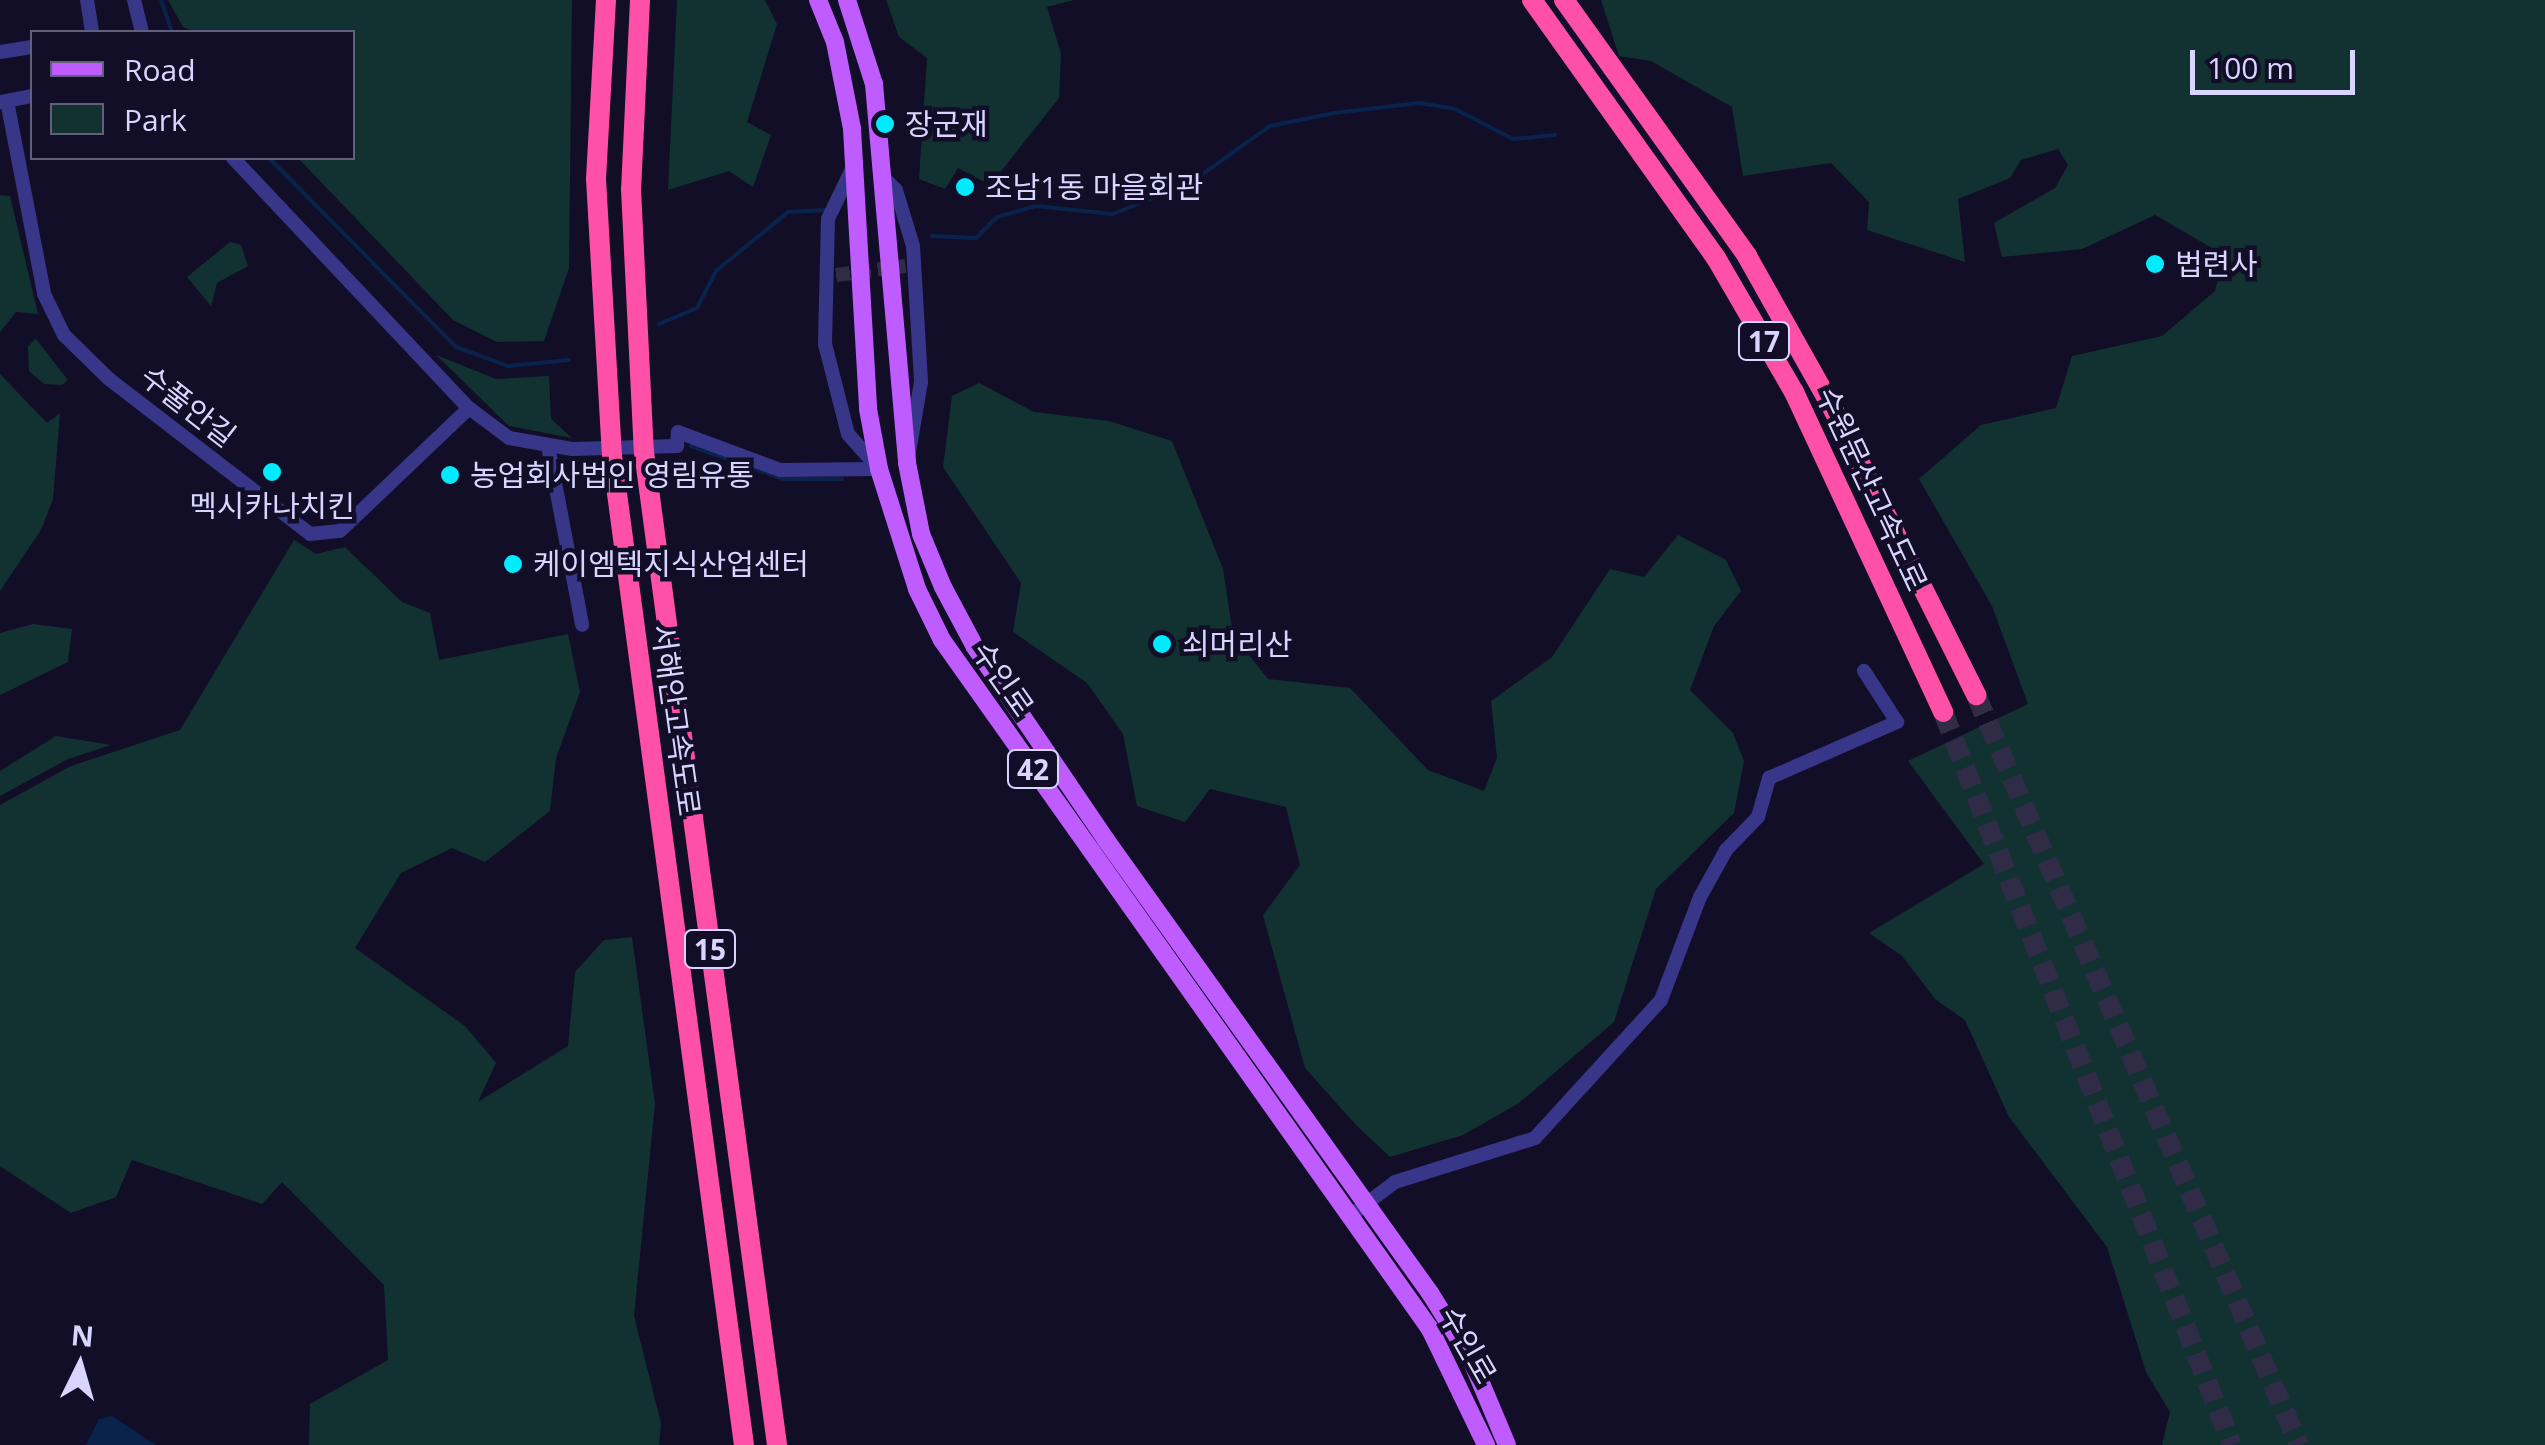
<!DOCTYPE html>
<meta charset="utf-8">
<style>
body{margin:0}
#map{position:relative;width:2545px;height:1445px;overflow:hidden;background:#120e28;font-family:"Open Sans","Noto Sans KR",sans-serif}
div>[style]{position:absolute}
.green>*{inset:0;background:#113230}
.water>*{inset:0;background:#09234c}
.stream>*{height:4px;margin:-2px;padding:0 2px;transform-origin:2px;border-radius:2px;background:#09234c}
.minor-tunnel>*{height:14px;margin-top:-7px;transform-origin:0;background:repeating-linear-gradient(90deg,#302c48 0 14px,transparent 0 21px)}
.highway-tunnel>*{height:20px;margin-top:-10px;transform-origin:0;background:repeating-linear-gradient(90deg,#302c48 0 20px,transparent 0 30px)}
.minor>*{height:14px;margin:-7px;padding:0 7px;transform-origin:7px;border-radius:7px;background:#383689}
.major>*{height:18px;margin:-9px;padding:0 9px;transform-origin:9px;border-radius:9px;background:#bf5cff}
.highway>*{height:20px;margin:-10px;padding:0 10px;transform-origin:10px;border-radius:10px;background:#ff50a7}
.dots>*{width:28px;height:28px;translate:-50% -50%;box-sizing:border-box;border:5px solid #120e28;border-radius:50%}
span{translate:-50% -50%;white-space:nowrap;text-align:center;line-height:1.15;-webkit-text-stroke:9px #120e28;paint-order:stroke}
.shield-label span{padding:2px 8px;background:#120e28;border:2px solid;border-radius:8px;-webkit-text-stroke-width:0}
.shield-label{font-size:28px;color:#d9d5ff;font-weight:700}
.poi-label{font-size:30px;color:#d9d5ff}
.left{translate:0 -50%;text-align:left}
.street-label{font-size:30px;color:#d9d5ff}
.legend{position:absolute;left:30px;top:30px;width:325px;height:130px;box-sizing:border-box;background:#120e28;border:2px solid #625e7e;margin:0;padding:12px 18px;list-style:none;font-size:30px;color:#d9d5ff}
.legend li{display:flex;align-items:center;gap:20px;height:50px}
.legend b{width:50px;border:2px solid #625e7e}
.north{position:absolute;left:30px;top:1315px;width:100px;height:100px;-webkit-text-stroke:8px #120e28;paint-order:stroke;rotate:5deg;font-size:28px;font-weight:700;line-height:40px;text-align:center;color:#d9d5ff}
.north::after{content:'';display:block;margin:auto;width:35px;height:45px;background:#d9d5ff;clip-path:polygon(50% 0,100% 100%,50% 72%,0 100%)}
.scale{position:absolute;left:2190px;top:50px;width:165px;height:45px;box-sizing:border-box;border:5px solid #d9d5ff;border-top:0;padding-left:12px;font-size:30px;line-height:35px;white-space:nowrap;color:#d9d5ff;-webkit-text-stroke:8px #120e28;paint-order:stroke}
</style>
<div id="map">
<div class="green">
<div style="clip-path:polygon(168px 0,572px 0,569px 268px,544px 341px,497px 342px,453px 320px,298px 158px,352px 158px,352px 32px,195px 32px,183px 27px)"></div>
<div style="clip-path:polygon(677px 0,765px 0,777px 24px,747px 122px,771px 135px,753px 187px,729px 171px,668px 190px)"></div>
<div style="clip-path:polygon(886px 0,1074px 0,1047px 7px,1061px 54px,1059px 98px,990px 185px,958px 168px,945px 189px,919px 179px,927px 58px,899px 37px)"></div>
<div style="clip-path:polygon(1601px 0,2545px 0,2545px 1445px,2162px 1445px,2170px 1412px,2146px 1372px,2107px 1247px,2009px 1117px,1965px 1020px,1936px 1000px,1902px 956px,1869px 933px,1984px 864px,1908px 761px,2028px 704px,1992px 606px,1919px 479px,1981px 425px,2056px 408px,2072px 356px,2162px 336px,2215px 291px,2224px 255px,2155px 215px,2082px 249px,2002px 257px,1994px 223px,2055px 188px,2068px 165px,2058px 149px,2021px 160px,2010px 178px,1958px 199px,1965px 262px,1867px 230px,1869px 202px,1831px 163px,1743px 176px,1732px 107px,1651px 61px,1619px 56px)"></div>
<div style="clip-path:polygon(0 195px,10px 196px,38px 314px,16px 312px,0 332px)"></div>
<div style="clip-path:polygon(230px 242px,241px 245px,248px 266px,217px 283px,211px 306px,187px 277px)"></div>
<div style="clip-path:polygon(36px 339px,68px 380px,62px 385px,44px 384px,29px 371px,28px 346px)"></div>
<div style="clip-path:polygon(436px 355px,496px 379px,549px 376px,551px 419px,572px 438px,509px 426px)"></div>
<div style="clip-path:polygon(0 374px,47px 423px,60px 413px,53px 499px,41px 530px,0 591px)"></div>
<div style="clip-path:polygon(979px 383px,1034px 412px,1109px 421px,1172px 441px,1223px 569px,1233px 635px,1268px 679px,1350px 688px,1428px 770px,1484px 791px,1497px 758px,1491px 701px,1552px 657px,1610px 569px,1644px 577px,1678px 535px,1726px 560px,1741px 591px,1714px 626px,1690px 690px,1733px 733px,1744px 761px,1734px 813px,1656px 889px,1614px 1022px,1519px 1103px,1463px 1135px,1390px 1157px,1356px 1125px,1305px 1068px,1263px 915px,1300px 865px,1286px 807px,1210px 789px,1185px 822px,1137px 806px,1123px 734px,1087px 683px,1013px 632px,1021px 583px,943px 467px,952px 396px)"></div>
<div style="clip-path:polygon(294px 540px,316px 554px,345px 547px,402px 602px,430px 613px,439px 660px,568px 634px,580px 692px,556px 758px,550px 811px,485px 862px,452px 848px,401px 873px,355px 948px,465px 1026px,496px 1063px,478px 1102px,568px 1046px,575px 972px,604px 940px,632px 937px,655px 1104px,634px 1316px,661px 1423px,659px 1445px,309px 1445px,310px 1404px,388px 1360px,384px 1285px,282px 1182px,262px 1204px,132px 1160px,116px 1197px,71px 1213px,0 1166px,0 805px,71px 766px,180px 730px)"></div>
<div style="clip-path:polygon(33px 624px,72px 629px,68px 662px,0 695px,0 633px)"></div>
<div style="clip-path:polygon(56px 736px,111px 745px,68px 759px,0 796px,0 771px)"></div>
</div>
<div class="water">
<div style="clip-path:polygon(112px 1416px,156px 1445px,86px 1445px,99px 1419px)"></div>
</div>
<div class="stream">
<div style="left:161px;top:0;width:34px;rotate:71deg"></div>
<div style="left:269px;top:158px;width:266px;rotate:45.3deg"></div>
<div style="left:456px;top:347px;width:55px;rotate:20.1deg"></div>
<div style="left:508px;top:366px;width:61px;rotate:-5.6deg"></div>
<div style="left:932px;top:236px;width:44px;rotate:2.6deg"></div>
<div style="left:976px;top:238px;width:30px;rotate:-45deg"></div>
<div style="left:997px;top:217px;width:41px;rotate:-15.8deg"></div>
<div style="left:1036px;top:206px;width:77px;rotate:5.9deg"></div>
<div style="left:1113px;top:214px;width:83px;rotate:-21.9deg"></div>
<div style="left:1190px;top:183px;width:98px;rotate:-35.5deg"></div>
<div style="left:1270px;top:126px;width:65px;rotate:-11.5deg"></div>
<div style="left:1334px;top:113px;width:86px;rotate:-6.7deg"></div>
<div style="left:1419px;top:103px;width:36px;rotate:9deg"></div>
<div style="left:1455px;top:109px;width:65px;rotate:27.3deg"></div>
<div style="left:1513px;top:139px;width:42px;rotate:-5.4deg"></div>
<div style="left:659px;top:324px;width:41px;rotate:-22.8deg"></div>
<div style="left:697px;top:308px;width:42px;rotate:-62.8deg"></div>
<div style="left:716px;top:271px;width:93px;rotate:-39.3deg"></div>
<div style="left:788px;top:212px;width:37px;rotate:-3deg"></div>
<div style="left:691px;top:446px;width:98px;rotate:19.7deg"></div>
<div style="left:783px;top:479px;width:59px"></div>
</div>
<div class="minor-tunnel">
<div style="left:836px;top:275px;width:70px;rotate:-7.4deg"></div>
</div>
<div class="highway-tunnel">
<div style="left:1976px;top:695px;width:817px;rotate:66.7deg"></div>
<div style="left:1943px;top:712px;width:788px;rotate:68.48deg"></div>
</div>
<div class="minor">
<div style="left:87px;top:0;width:32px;rotate:81deg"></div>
<div style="left:134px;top:0;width:33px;rotate:76deg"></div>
<div style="left:0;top:52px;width:32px;rotate:-9deg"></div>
<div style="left:7px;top:101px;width:197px;rotate:79.1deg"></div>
<div style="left:44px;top:294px;width:46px;rotate:64deg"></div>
<div style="left:64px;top:335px;width:63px;rotate:44.4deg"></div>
<div style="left:109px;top:379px;width:254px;rotate:37.6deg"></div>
<div style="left:310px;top:534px;width:30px;rotate:-6deg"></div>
<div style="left:340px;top:531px;width:178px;rotate:-43.6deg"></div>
<div style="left:1px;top:102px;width:32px;rotate:-11deg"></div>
<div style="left:233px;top:158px;width:344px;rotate:46.7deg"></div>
<div style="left:469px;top:408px;width:50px;rotate:36.9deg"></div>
<div style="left:509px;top:438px;width:64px;rotate:9.9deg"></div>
<div style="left:572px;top:449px;width:105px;rotate:-1.6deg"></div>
<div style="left:677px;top:446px;width:14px;rotate:-86deg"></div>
<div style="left:678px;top:432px;width:109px;rotate:20.4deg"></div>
<div style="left:780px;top:470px;width:99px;rotate:-0.6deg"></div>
<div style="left:853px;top:167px;width:58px;rotate:115.7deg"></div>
<div style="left:828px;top:219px;width:125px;rotate:91.4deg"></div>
<div style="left:825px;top:344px;width:93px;rotate:75.7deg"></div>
<div style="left:848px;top:434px;width:47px;rotate:48.5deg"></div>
<div style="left:883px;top:177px;width:18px;rotate:45deg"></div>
<div style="left:896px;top:190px;width:59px;rotate:73.1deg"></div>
<div style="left:913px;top:246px;width:136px;rotate:86.6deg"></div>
<div style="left:921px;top:382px;width:71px;rotate:99.7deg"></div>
<div style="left:548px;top:446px;width:182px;rotate:79.2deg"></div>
<div style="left:1350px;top:1216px;width:56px;rotate:-37.1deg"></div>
<div style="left:1395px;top:1182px;width:147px;rotate:-17.4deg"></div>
<div style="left:1535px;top:1138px;width:187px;rotate:-47.6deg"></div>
<div style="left:1661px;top:1000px;width:110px;rotate:-69.3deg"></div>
<div style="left:1700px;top:897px;width:54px;rotate:-61deg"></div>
<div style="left:1726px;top:850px;width:46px;rotate:-45.9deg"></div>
<div style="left:1758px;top:817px;width:41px;rotate:-74.2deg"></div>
<div style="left:1769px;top:778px;width:140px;rotate:-23.6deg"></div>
<div style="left:1897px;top:722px;width:61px;rotate:-122.9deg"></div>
</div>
<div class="major">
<div style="left:818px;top:0;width:45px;rotate:68deg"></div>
<div style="left:835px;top:42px;width:89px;rotate:78.9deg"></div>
<div style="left:852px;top:129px;width:280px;rotate:86.7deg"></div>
<div style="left:868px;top:409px;width:61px;rotate:79.6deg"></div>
<div style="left:879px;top:469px;width:126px;rotate:72.4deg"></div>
<div style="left:917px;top:589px;width:57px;rotate:63.9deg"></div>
<div style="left:942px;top:640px;width:844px;rotate:54.69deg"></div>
<div style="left:1430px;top:1329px;width:129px;rotate:64.2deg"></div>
<div style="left:847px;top:0;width:88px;rotate:72.2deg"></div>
<div style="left:874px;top:84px;width:380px;rotate:85deg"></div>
<div style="left:907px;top:463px;width:72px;rotate:78.8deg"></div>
<div style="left:921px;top:534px;width:57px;rotate:67.5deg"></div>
<div style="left:943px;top:587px;width:68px;rotate:61.9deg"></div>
<div style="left:975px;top:647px;width:233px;rotate:55.8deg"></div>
<div style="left:1106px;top:840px;width:557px;rotate:54.43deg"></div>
<div style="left:1430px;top:1293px;width:75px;rotate:58deg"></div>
<div style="left:1470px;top:1357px;width:95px;rotate:67.2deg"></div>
</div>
<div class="highway">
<div style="left:606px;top:0;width:179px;rotate:93.2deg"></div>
<div style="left:596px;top:179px;width:277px;rotate:86.7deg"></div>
<div style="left:612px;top:456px;width:998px;rotate:82.4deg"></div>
<div style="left:640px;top:0;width:189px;rotate:92.7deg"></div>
<div style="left:631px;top:189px;width:263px;rotate:87.2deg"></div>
<div style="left:644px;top:452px;width:1002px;rotate:82.37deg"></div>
<div style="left:1532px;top:0;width:317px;rotate:54.5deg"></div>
<div style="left:1716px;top:258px;width:155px;rotate:59.8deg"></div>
<div style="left:1794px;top:392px;width:353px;rotate:65deg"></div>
<div style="left:1564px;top:0;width:315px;rotate:54.4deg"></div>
<div style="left:1747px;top:256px;width:178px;rotate:60.7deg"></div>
<div style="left:1834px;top:411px;width:318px;rotate:63.4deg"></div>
</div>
<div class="dots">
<div style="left:885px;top:124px;background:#01ebff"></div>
<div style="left:965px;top:187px;background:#01ebff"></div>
<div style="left:2155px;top:264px;background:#01ebff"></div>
<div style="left:272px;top:472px;background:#01ebff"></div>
<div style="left:450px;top:475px;background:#01ebff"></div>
<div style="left:513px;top:564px;background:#01ebff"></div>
<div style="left:1162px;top:644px;background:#01ebff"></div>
</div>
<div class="shield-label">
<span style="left:1764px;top:341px">17</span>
<span style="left:1033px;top:769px">42</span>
<span style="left:710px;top:949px">15</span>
</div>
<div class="poi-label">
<span class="left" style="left:905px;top:124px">장군재</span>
<span class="left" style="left:985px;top:187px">조남1동 마을회관</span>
<span class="left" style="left:2175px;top:264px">법련사</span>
<span class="left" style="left:470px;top:475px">농업회사법인 영림유통</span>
<span style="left:272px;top:506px">멕시카나치킨</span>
<span class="left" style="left:533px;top:564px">케이엠텍지식산업센터</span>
<span class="left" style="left:1182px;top:644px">쇠머리산</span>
</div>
<div class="street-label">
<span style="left:188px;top:406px;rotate:38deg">수풀안길</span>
<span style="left:1872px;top:489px;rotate:65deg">수원문산고속도로</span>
<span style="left:1003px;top:679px;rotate:55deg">수인로</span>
<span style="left:676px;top:720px;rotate:82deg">서해안고속도로</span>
<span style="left:1468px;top:1345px;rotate:60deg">수인로</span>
</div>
<ul class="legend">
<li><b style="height:12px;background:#bf5cff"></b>Road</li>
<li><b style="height:28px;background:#113230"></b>Park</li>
</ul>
<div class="north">N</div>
<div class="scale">100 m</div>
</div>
